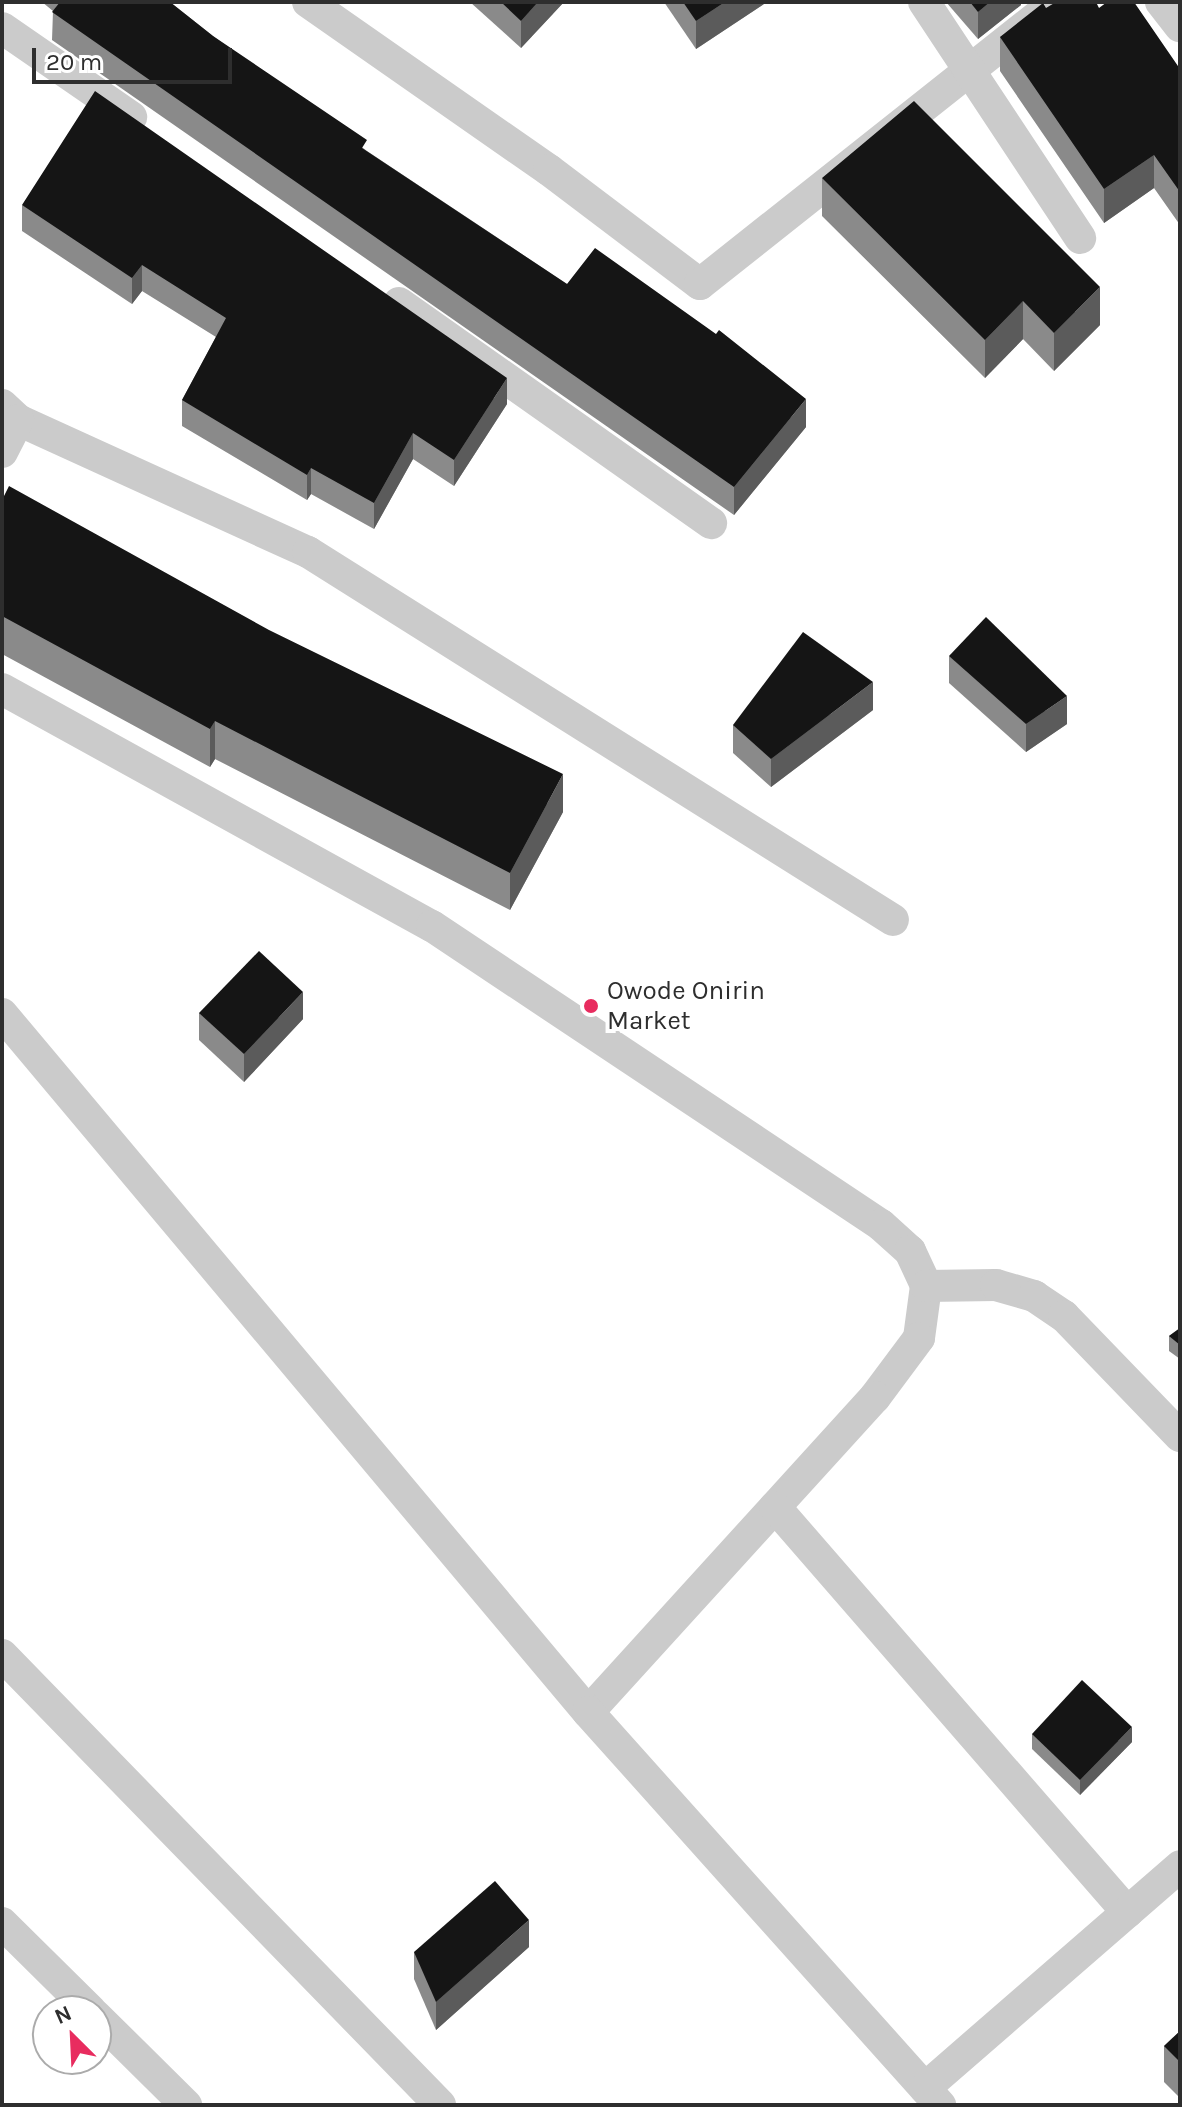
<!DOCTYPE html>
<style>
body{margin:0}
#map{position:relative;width:1182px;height:2107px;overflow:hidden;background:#fff;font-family:Karla,sans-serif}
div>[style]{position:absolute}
.lane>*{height:32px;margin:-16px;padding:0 16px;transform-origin:16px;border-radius:16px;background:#cbcbcb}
.wall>*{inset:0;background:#8a8a8a}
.shaded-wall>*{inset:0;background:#5b5b5b}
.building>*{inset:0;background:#151515}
.dots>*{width:22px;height:22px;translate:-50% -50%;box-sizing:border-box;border:4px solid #fff;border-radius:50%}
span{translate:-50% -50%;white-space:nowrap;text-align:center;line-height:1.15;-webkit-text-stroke:8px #fff;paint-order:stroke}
.poi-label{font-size:26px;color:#2e2e2e}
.left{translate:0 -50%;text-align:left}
.frame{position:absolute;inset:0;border:4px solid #2e2e2e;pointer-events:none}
.north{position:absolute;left:32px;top:1995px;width:80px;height:80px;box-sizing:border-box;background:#fff;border:2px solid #ababab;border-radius:50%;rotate:336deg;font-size:22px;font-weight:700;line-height:32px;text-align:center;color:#2e2e2e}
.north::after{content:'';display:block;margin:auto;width:28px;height:36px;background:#e82c5f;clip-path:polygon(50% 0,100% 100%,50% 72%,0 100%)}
.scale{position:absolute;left:32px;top:48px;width:200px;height:36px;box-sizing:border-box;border:4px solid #2e2e2e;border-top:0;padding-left:10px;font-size:24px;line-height:28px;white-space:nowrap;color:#2e2e2e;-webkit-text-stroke:6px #fff;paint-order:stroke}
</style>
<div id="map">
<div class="lane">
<div style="left:308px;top:2px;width:294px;rotate:34.9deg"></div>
<div style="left:549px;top:170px;width:189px;rotate:37.1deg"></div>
<div style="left:700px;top:284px;width:454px;rotate:-38.4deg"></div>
<div style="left:924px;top:2px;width:283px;rotate:56.5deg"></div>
<div style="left:1161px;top:2px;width:31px;rotate:52deg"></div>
<div style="left:2px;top:28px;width:157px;rotate:34.6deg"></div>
<div style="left:399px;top:303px;width:382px;rotate:35.2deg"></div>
<div style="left:2px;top:405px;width:22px;rotate:43deg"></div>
<div style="left:18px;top:420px;width:319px;rotate:24.5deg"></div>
<div style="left:308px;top:552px;width:691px;rotate:32.17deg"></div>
<div style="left:2px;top:452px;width:36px;rotate:-63deg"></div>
<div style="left:2px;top:689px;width:491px;rotate:28.9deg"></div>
<div style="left:432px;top:926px;width:539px;rotate:33.66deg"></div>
<div style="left:881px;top:1225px;width:39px;rotate:42deg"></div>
<div style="left:910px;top:1251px;width:38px;rotate:65deg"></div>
<div style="left:926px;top:1286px;width:52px;rotate:97.7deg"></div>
<div style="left:919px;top:1338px;width:74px;rotate:126.7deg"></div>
<div style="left:875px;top:1397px;width:426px;rotate:132.3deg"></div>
<div style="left:2px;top:1014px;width:911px;rotate:49.99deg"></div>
<div style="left:588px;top:1712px;width:528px;rotate:48.15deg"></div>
<div style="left:926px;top:1286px;width:70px;rotate:-0.8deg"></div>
<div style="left:996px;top:1285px;width:40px;rotate:16deg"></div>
<div style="left:1034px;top:1296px;width:36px;rotate:34deg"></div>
<div style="left:1064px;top:1316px;width:167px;rotate:46deg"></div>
<div style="left:775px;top:1507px;width:537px;rotate:49deg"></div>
<div style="left:2px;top:1655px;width:628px;rotate:45.77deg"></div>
<div style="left:2px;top:1923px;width:125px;rotate:44.7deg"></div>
<div style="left:96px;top:2016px;width:127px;rotate:44.7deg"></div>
<div style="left:925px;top:2088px;width:338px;rotate:-41deg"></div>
</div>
<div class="wall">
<div style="clip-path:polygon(42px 2px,170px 2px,213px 36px,367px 151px,567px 284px,806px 427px,734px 515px,52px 40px,53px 11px)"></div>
<div style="clip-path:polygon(470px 2px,564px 2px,521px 48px)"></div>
<div style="clip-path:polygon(664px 2px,767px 2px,696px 49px)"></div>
<div style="clip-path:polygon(946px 2px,1021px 2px,1021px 5px,978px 39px)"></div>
<div style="clip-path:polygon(1046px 8px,1099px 8px,1180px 69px,1180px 225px,1154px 188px,1104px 223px,1000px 71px,1000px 37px)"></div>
<div style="clip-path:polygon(822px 178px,1100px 325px,1054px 371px,1023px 339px,985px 378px,822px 216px)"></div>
<div style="clip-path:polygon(22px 205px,507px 404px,454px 486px,413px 459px,374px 529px,311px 494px,307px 500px,182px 426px,182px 400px,216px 337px,142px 291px,132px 304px,22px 231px)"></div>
<div style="clip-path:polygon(2px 500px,563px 812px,510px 910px,215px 759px,210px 767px,2px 654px)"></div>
<div style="clip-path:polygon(949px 656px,1067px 724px,1026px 752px,949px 683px)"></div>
<div style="clip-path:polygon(873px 710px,771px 787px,733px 753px,733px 725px)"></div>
<div style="clip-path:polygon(199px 1013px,303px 1019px,244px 1082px,199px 1040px)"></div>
<div style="clip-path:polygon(1180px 1328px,1180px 1359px,1169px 1351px,1169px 1336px)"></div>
<div style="clip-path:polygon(1032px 1734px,1132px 1742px,1080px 1795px,1032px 1749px)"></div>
<div style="clip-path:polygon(529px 1947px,436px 2030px,414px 1979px,414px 1952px)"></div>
<div style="clip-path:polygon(1180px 2031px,1180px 2098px,1164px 2082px,1164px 2046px)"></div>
</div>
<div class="shaded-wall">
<div style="clip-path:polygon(538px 2px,564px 2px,521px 48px,521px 21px)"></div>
<div style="clip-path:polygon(725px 2px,767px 2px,696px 49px,696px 21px)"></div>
<div style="clip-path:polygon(990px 2px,1021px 2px,1021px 5px,978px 39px,978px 12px)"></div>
<div style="clip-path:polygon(1154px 155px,1154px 188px,1104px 223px,1104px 189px)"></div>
<div style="clip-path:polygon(142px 265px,142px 291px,132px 304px,132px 278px)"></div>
<div style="clip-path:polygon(1100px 287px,1100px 325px,1054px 371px,1054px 333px)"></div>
<div style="clip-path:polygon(1023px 301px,1023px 339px,985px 378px,985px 340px)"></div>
<div style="clip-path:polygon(507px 378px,507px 404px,454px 486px,454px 460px)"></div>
<div style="clip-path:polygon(806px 399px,806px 427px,734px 515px,734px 487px)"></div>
<div style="clip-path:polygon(413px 433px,413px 459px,374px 529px,374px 503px)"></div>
<div style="clip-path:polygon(311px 468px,311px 494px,307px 500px,307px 475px)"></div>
<div style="clip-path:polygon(873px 682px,873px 710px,771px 787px,771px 759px)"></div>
<div style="clip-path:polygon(1067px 696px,1067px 724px,1026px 752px,1026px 724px)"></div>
<div style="clip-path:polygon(215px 721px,215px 759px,210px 767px,210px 729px)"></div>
<div style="clip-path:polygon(563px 774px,563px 812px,510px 910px,510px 873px)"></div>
<div style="clip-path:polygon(303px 992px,303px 1019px,244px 1082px,244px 1054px)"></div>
<div style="clip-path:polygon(1132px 1727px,1132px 1742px,1080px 1795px,1080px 1780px)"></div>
<div style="clip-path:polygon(529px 1920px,529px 1947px,436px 2030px,436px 2002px)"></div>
</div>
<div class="building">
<div style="clip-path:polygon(60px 2px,170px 2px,213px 36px,367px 140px,362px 148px,567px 284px,595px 248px,716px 334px,719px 330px,806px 399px,734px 487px,52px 12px)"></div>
<div style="clip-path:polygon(501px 2px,538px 2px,521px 21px)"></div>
<div style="clip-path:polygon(683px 2px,725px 2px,696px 21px)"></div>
<div style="clip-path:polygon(970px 2px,990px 2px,978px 12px)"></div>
<div style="clip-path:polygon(1056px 2px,1096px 2px,1099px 8px,1107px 2px,1134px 2px,1180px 69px,1180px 192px,1154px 155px,1104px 189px,1000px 37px,1043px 3px,1046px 8px)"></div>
<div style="clip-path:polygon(95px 91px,507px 378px,454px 460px,413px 433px,374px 503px,311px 468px,307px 475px,182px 400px,226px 318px,142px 265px,132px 278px,22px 205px)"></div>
<div style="clip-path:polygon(914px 101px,1100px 287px,1054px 333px,1023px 301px,985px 340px,822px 178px)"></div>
<div style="clip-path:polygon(9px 486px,269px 630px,563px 774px,510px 873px,215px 721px,210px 729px,2px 616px,2px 500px)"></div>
<div style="clip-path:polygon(986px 617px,1067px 696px,1026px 724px,949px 656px)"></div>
<div style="clip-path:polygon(803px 632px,873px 682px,771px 759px,733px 725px)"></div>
<div style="clip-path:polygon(259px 951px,303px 992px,244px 1054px,199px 1013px)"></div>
<div style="clip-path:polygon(1180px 1328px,1180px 1345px,1169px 1336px)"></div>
<div style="clip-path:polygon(1082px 1680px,1132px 1727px,1080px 1780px,1032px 1734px)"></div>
<div style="clip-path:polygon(495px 1881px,529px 1920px,436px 2002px,414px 1952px)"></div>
<div style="clip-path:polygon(1180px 2031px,1180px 2062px,1164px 2046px)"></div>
</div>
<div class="dots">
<div style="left:591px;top:1006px;background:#e82c5f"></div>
</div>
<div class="poi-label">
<span class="left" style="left:607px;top:1006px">Owode Onirin<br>Market</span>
</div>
<div class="frame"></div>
<div class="north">N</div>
<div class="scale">20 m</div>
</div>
